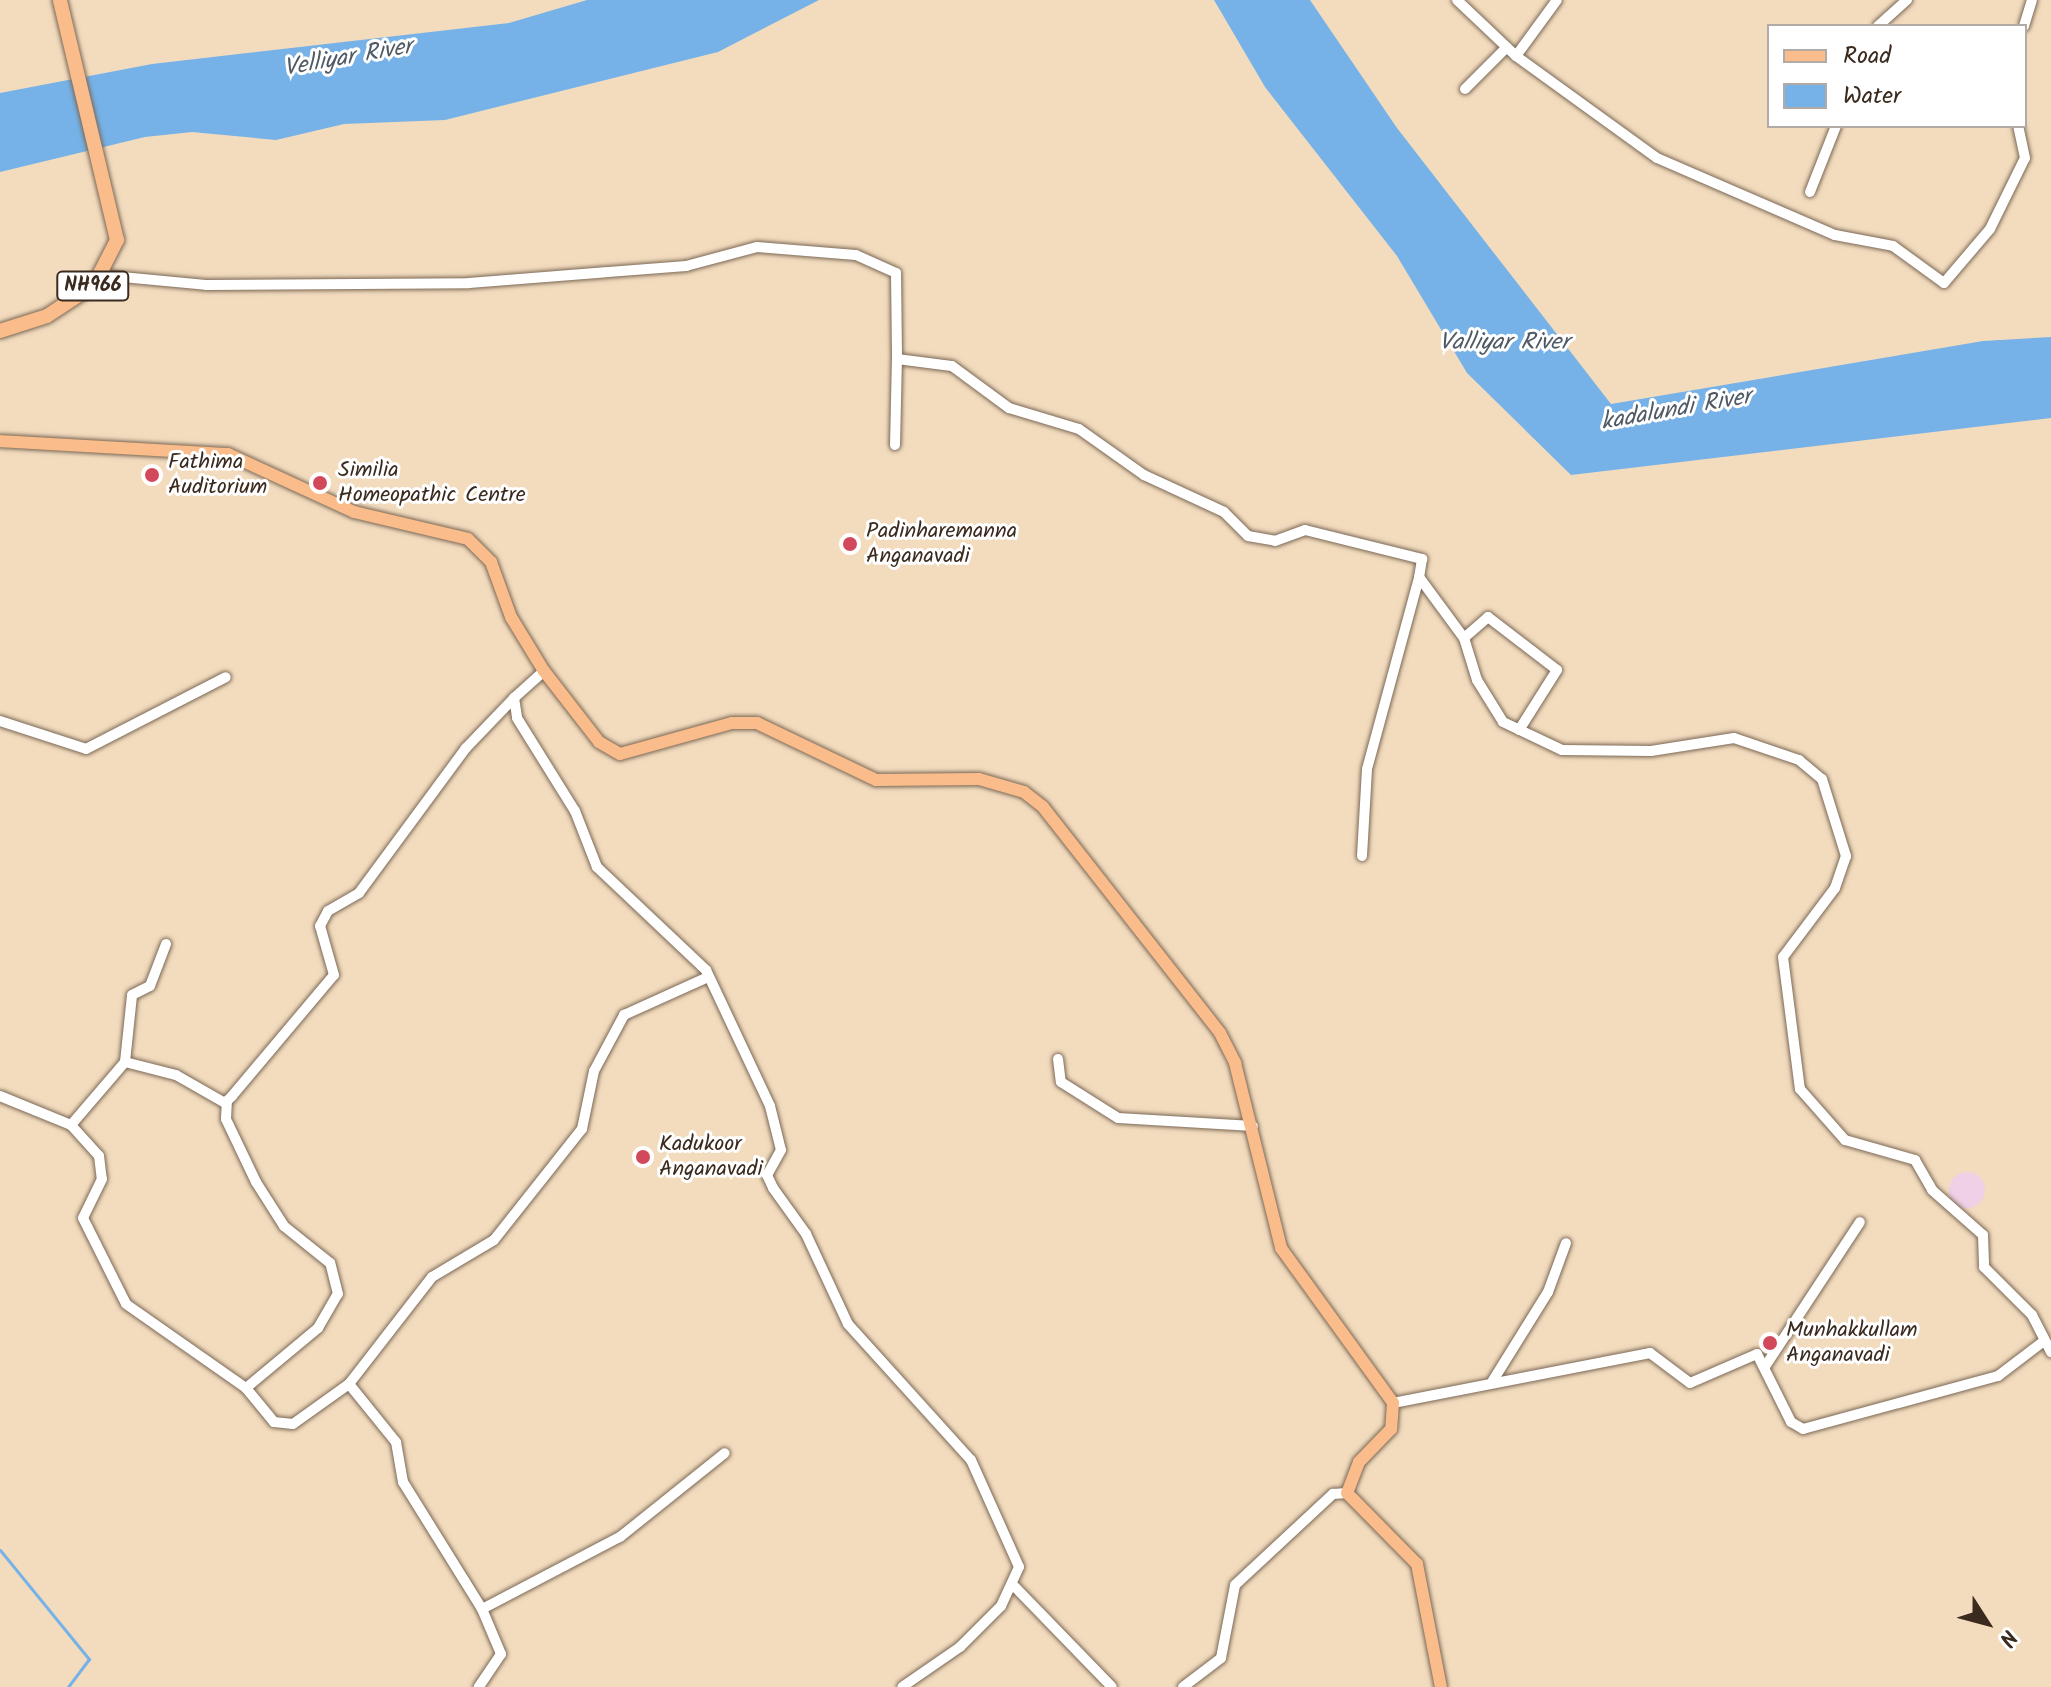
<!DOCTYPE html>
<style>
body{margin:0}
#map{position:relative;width:2051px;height:1687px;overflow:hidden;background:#f3dcbe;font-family:Kalam,sans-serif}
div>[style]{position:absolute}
.built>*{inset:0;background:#eed0e7}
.round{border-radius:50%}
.water>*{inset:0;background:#76b2e8}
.stream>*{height:3px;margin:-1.5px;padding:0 1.5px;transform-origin:1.5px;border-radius:1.5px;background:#76b2e8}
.roads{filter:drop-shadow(0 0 2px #7b6856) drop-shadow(0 0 2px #7b6856)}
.minor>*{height:10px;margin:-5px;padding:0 5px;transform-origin:5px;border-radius:5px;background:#fff}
.major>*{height:12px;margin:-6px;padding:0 6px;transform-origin:6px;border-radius:6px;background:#f9bc8a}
.highway>*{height:14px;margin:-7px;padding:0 7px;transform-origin:7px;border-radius:7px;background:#f9bc8a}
.dots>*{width:22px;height:22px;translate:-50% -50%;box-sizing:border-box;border:4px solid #fff;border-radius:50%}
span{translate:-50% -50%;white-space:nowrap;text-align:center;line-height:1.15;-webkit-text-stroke:6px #fff;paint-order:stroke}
.shield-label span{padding:2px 6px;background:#fff;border:2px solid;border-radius:6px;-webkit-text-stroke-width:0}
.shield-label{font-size:20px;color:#3b2a1e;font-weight:700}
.poi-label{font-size:22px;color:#3b2a1e}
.left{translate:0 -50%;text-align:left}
.water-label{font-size:24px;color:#505a65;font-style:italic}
.legend{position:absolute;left:1767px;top:24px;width:260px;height:104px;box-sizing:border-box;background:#fff;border:2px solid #b1aaa5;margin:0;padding:10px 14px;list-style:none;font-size:24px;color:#3b2a1e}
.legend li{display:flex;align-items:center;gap:16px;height:40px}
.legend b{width:40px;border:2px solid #b1aaa5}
.north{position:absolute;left:1947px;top:1583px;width:80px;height:80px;-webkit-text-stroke:6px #fff;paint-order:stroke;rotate:126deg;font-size:22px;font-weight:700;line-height:32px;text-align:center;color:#3b2a1e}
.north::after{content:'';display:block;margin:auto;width:28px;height:36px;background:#3b2a1e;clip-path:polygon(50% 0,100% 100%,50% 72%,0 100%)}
</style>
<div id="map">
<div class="built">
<div class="round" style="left:1949px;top:1172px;width:36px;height:36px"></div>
</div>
<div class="water">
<div style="clip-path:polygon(587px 0,819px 0,718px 52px,445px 120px,344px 124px,276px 140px,192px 132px,145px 137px,0 172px,0 93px,152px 64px,509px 23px)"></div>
<div style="clip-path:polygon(1214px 0,1310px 0,1397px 128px,1611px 404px,1983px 341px,2051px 337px,2051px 418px,1571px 475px,1467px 373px,1397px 256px,1265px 87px)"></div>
</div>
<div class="stream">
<div style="left:0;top:1550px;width:141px;rotate:50.8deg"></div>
<div style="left:89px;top:1659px;width:35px;rotate:127deg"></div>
</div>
<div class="roads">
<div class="minor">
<div style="left:1457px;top:0;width:81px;rotate:43.5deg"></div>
<div style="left:1516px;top:56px;width:174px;rotate:35.9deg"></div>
<div style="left:1657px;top:158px;width:194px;rotate:23.4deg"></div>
<div style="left:1835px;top:235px;width:59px;rotate:10.7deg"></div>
<div style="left:1893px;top:246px;width:63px;rotate:36deg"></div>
<div style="left:1944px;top:283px;width:71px;rotate:-49.6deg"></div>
<div style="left:1990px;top:229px;width:79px;rotate:-63.8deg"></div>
<div style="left:2025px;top:158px;width:33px;rotate:-102deg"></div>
<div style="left:1878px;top:26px;width:39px;rotate:-42deg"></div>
<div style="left:2024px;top:26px;width:27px;rotate:-73deg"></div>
<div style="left:1516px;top:56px;width:69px;rotate:-53.8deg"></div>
<div style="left:1465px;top:89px;width:59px;rotate:-45deg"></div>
<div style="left:1810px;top:192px;width:71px;rotate:-68.5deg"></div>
<div style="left:101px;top:275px;width:105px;rotate:5.4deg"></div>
<div style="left:206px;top:285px;width:263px;rotate:-0.4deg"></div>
<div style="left:469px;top:283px;width:218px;rotate:-4.5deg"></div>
<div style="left:686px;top:266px;width:73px;rotate:-15deg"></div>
<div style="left:757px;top:247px;width:99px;rotate:4.6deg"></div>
<div style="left:856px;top:255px;width:44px;rotate:24.2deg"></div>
<div style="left:896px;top:273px;width:86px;rotate:89.3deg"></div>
<div style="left:897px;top:359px;width:55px;rotate:7.3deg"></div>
<div style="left:952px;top:366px;width:71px;rotate:36.4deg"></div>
<div style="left:1009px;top:408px;width:73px;rotate:16.7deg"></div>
<div style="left:1079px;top:429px;width:80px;rotate:35.3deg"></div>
<div style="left:1144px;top:475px;width:88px;rotate:24.8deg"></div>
<div style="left:1224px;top:512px;width:34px;rotate:45deg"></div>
<div style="left:1248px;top:536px;width:27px;rotate:10deg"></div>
<div style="left:1275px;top:541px;width:32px;rotate:-20deg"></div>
<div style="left:1305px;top:530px;width:121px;rotate:13.9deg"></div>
<div style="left:1422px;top:559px;width:18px;rotate:99deg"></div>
<div style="left:1419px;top:577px;width:76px;rotate:53.6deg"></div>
<div style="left:1464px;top:638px;width:44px;rotate:72.8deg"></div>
<div style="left:1477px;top:680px;width:49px;rotate:58.2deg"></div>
<div style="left:1503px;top:722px;width:65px;rotate:25.4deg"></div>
<div style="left:1562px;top:750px;width:89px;rotate:0.6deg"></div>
<div style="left:1651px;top:751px;width:84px;rotate:-8.9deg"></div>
<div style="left:1734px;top:738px;width:69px;rotate:18.7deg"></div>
<div style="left:1799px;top:760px;width:30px;rotate:40deg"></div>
<div style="left:1822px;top:779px;width:81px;rotate:72.7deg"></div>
<div style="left:1846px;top:856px;width:34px;rotate:109deg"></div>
<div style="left:1835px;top:888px;width:86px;rotate:127deg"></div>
<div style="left:1783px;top:957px;width:133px;rotate:82.7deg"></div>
<div style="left:1800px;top:1089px;width:68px;rotate:48.6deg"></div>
<div style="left:1845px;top:1140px;width:73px;rotate:15.9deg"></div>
<div style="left:1915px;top:1160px;width:34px;rotate:60deg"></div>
<div style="left:1932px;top:1190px;width:68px;rotate:41.4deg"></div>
<div style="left:1983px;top:1235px;width:32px;rotate:88deg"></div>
<div style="left:1984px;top:1267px;width:68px;rotate:45deg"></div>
<div style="left:2032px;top:1315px;width:42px;rotate:62.8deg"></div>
<div style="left:895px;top:445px;width:86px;rotate:-88.7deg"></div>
<div style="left:1464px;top:638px;width:32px;rotate:-41deg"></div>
<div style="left:1488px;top:617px;width:87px;rotate:37.5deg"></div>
<div style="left:1557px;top:670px;width:71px;rotate:122.3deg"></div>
<div style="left:544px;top:671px;width:40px;rotate:138deg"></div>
<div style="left:514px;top:698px;width:20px;rotate:81deg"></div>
<div style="left:517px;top:718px;width:110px;rotate:58.1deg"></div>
<div style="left:575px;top:811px;width:60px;rotate:68.6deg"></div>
<div style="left:597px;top:867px;width:150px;rotate:43.4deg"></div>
<div style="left:706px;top:970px;width:150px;rotate:64.8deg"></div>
<div style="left:770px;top:1106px;width:45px;rotate:76deg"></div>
<div style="left:781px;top:1150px;width:29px;rotate:119deg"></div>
<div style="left:767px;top:1175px;width:14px;rotate:65deg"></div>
<div style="left:773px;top:1188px;width:57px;rotate:54.3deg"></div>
<div style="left:806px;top:1234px;width:99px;rotate:65deg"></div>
<div style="left:848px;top:1324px;width:183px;rotate:47.9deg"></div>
<div style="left:971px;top:1460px;width:117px;rotate:65.8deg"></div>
<div style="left:1019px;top:1567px;width:43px;rotate:114.8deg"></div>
<div style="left:1001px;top:1606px;width:58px;rotate:135deg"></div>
<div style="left:960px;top:1647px;width:70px;rotate:145.4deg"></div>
<div style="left:0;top:721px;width:90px;rotate:18deg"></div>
<div style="left:86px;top:749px;width:157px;rotate:-27.2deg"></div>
<div style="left:1362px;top:856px;width:87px;rotate:-86.7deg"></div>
<div style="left:1367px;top:769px;width:199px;rotate:-74.8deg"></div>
<div style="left:1058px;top:1059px;width:23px;rotate:83deg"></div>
<div style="left:1061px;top:1082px;width:67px;rotate:32.3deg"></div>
<div style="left:1118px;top:1118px;width:135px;rotate:3.4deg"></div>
<div style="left:125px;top:1062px;width:53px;rotate:14.3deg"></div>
<div style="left:176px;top:1075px;width:56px;rotate:29.7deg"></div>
<div style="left:225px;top:1103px;width:10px;rotate:-45deg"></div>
<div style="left:232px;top:1096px;width:158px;rotate:-49.9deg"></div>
<div style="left:334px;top:975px;width:51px;rotate:-105.9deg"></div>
<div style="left:320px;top:926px;width:17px;rotate:-62deg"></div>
<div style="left:328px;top:911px;width:36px;rotate:-30deg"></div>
<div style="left:359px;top:893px;width:180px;rotate:-53.6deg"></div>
<div style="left:466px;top:748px;width:69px;rotate:-46.2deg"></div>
<div style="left:0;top:1096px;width:77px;rotate:22.2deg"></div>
<div style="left:71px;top:1125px;width:83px;rotate:-49.4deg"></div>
<div style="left:125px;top:1062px;width:67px;rotate:-84deg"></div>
<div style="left:132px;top:995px;width:20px;rotate:-27deg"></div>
<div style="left:150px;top:986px;width:45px;rotate:-69.1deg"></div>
<div style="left:71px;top:1125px;width:42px;rotate:47.9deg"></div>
<div style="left:99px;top:1156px;width:23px;rotate:83deg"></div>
<div style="left:102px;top:1179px;width:43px;rotate:116deg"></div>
<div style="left:83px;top:1218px;width:96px;rotate:63.4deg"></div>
<div style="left:126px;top:1304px;width:146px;rotate:35deg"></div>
<div style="left:246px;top:1388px;width:94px;rotate:-39.8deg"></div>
<div style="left:318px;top:1328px;width:39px;rotate:-60deg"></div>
<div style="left:338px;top:1294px;width:32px;rotate:-104deg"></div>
<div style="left:330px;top:1263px;width:59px;rotate:-141.2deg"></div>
<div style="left:284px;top:1226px;width:52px;rotate:-122.5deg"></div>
<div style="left:256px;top:1182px;width:70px;rotate:-115.5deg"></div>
<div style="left:226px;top:1119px;width:18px;rotate:-87deg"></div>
<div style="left:1766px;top:1365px;width:171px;rotate:-56.7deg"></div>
<div style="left:1492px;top:1382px;width:106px;rotate:-58.1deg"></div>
<div style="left:1548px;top:1292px;width:52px;rotate:-69.8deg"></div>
<div style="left:349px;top:1384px;width:135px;rotate:-52.2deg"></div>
<div style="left:432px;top:1277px;width:72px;rotate:-30.8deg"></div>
<div style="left:494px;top:1240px;width:142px;rotate:-51.6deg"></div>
<div style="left:582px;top:1129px;width:59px;rotate:-78.3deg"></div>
<div style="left:594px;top:1071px;width:64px;rotate:-61.8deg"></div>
<div style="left:624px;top:1015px;width:92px;rotate:-24.3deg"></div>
<div style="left:246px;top:1388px;width:44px;rotate:50.5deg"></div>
<div style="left:274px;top:1422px;width:19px;rotate:6deg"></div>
<div style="left:293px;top:1424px;width:69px;rotate:-35.5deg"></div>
<div style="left:349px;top:1384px;width:75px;rotate:51deg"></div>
<div style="left:396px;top:1442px;width:41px;rotate:80.1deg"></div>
<div style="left:403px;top:1482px;width:150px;rotate:58.1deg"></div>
<div style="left:482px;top:1609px;width:49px;rotate:67.1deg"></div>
<div style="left:501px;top:1654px;width:40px;rotate:124deg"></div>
<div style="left:1393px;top:1403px;width:262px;rotate:-11deg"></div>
<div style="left:1650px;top:1353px;width:50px;rotate:36.9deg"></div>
<div style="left:1690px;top:1383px;width:73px;rotate:-23.4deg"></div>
<div style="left:1757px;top:1354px;width:76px;rotate:63.4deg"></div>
<div style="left:1791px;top:1422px;width:14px;rotate:30deg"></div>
<div style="left:1803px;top:1429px;width:202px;rotate:-15.2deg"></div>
<div style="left:1998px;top:1376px;width:58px;rotate:-37.3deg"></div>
<div style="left:1015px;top:1587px;width:139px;rotate:45.9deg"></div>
<div style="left:482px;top:1609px;width:156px;rotate:-27.6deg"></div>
<div style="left:620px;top:1537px;width:134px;rotate:-38.7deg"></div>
<div style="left:1183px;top:1687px;width:48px;rotate:-37.3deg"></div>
<div style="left:1221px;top:1658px;width:74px;rotate:-79.1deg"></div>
<div style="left:1235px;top:1585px;width:134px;rotate:-42.9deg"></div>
<div style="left:1333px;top:1494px;width:14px;rotate:-4deg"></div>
</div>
<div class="major">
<div style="left:0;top:441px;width:228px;rotate:3.3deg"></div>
<div style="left:228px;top:454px;width:139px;rotate:24.7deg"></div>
<div style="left:354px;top:512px;width:117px;rotate:13.3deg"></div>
<div style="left:468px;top:539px;width:33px;rotate:45deg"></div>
<div style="left:491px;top:562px;width:59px;rotate:70deg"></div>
<div style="left:511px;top:617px;width:63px;rotate:58.6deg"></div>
<div style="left:544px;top:671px;width:90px;rotate:52.2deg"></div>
<div style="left:599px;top:742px;width:24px;rotate:30deg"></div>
<div style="left:620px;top:754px;width:116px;rotate:-15.5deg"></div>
<div style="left:732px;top:723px;width:25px"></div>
<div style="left:757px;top:723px;width:132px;rotate:25.6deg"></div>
<div style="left:876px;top:780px;width:103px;rotate:-0.6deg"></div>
<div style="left:979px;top:779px;width:47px;rotate:16.1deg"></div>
<div style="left:1024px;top:792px;width:24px;rotate:38deg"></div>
<div style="left:1043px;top:807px;width:287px;rotate:51.9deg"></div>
<div style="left:1220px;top:1033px;width:34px;rotate:63deg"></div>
<div style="left:1235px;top:1063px;width:191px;rotate:76deg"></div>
<div style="left:1281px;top:1248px;width:191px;rotate:54.1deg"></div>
<div style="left:1393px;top:1403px;width:26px;rotate:94deg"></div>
<div style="left:1391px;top:1429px;width:46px;rotate:134.1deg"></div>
<div style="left:1359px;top:1462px;width:33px;rotate:111deg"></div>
<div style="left:1347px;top:1493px;width:100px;rotate:45.4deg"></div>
<div style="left:1417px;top:1564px;width:125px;rotate:79deg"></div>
</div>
<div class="highway">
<div style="left:0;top:331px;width:49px;rotate:-17.7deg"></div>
<div style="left:47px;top:316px;width:56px;rotate:-33.4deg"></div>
<div style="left:94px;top:285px;width:51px;rotate:-62.9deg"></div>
<div style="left:117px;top:240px;width:247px;rotate:-103.4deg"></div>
</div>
</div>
<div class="dots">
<div style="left:152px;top:475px;background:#d1495b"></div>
<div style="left:320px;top:483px;background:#d1495b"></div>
<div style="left:850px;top:544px;background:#d1495b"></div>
<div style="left:643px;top:1157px;background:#d1495b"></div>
<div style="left:1770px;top:1343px;background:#d1495b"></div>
</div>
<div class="shield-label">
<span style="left:93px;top:286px">NH966</span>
</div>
<div class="poi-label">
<span class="left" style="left:168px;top:475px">Fathima<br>Auditorium</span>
<span class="left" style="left:338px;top:483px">Similia<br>Homeopathic Centre</span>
<span class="left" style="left:866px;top:544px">Padinharemanna<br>Anganavadi</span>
<span class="left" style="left:659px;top:1157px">Kadukoor<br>Anganavadi</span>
<span class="left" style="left:1786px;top:1343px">Munhakkullam<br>Anganavadi</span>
</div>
<div class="water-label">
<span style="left:348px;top:58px;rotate:-10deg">Velliyar River</span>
<span style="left:1504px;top:343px">Valliyar River</span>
<span style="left:1676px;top:410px;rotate:-10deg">kadalundi River</span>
</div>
<ul class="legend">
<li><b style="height:10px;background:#f9bc8a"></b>Road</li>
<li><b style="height:22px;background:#76b2e8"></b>Water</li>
</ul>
<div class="north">N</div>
</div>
